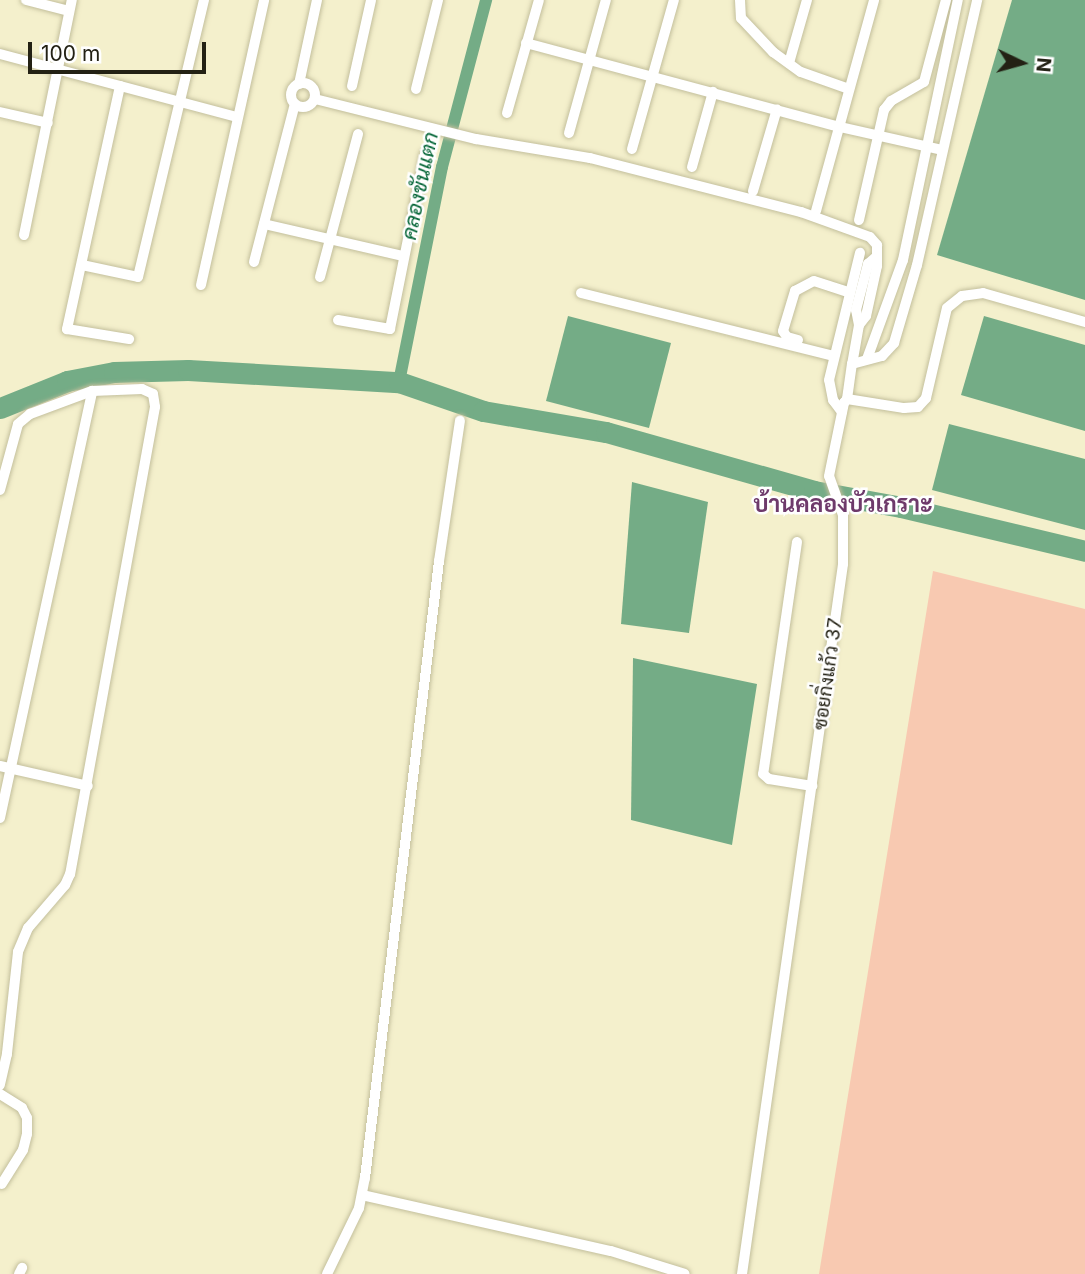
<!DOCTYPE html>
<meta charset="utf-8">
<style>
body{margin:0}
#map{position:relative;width:1085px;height:1274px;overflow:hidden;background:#f4f0cc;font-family:Inter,Sarabun,sans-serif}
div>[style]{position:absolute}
.green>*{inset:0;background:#f8c9b1}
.water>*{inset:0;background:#74ac86}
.canal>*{height:12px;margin:-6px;padding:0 6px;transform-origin:6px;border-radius:6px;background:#74ac86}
.river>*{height:21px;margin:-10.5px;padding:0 10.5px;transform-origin:10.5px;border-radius:10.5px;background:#74ac86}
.roads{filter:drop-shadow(0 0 2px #c3bf9c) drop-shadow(0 0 2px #c3bf9c)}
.minor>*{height:10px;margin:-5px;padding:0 5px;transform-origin:5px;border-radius:5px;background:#fff}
.minor>.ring{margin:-5px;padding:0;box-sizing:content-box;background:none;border:10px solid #fff;border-radius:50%}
span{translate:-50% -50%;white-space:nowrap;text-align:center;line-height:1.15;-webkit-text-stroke:5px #fff;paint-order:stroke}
.street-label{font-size:19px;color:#232114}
.water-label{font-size:21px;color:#006334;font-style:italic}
.quarter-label{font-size:23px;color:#6e3a6b;font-weight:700}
.north{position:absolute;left:987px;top:28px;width:70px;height:70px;-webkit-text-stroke:5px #fff;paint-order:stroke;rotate:95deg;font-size:19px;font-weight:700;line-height:28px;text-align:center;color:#232114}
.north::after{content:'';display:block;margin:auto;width:24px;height:32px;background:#232114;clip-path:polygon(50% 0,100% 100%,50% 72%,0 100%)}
.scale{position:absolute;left:28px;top:42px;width:178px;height:32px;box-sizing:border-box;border:4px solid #232114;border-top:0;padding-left:9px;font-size:21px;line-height:24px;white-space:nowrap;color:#232114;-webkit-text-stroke:5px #fff;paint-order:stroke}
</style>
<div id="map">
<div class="green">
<div style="clip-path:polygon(933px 571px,1085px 609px,1085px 1274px,819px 1274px)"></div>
</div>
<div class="water">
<div style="clip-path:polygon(1012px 0,1085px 0,1085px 300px,937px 255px)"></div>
<div style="clip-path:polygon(568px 316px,671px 343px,649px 428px,546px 401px)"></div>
<div style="clip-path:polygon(984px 316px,1085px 345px,1085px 431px,961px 395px)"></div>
<div style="clip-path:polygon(949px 424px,1085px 459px,1085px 530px,932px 490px)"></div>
<div style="clip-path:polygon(632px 482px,708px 502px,689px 633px,621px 624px)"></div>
<div style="clip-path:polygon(633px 658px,757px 684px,732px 845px,631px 820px)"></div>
</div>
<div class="canal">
<div style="left:399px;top:382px;width:219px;rotate:-78.7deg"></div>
<div style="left:442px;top:167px;width:173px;rotate:-75.2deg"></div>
</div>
<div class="river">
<div style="left:0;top:408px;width:72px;rotate:-21.9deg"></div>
<div style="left:67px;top:381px;width:48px;rotate:-10.8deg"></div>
<div style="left:114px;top:372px;width:74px;rotate:-1.5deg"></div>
<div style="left:188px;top:370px;width:211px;rotate:3.3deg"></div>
<div style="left:399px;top:382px;width:89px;rotate:19deg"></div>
<div style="left:483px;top:411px;width:125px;rotate:9.7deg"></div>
<div style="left:606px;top:432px;width:216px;rotate:15.8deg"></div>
<div style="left:814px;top:491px;width:88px;rotate:10.4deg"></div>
<div style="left:901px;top:507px;width:189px;rotate:13.4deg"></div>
</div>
<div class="roads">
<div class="minor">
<div style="left:26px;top:0;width:44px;rotate:14.3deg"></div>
<div style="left:740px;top:0;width:18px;rotate:87deg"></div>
<div style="left:741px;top:18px;width:47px;rotate:46.7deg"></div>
<div style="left:773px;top:52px;width:34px;rotate:36deg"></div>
<div style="left:801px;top:72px;width:51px;rotate:19.5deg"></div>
<div style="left:526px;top:43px;width:325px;rotate:15deg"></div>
<div style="left:840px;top:127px;width:105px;rotate:12.7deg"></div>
<div style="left:0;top:54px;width:245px;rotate:14.9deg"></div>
<div style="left:789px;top:63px;width:66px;rotate:-74.1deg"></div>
<div class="ring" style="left:291px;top:83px;width:14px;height:14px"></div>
<div style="left:299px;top:84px;width:86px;rotate:-77.9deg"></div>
<div style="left:120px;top:86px;width:249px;rotate:102.3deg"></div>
<div style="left:67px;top:329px;width:63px;rotate:9.2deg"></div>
<div style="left:352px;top:86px;width:88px;rotate:-77.5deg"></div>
<div style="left:416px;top:89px;width:92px;rotate:-76.1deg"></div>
<div style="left:315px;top:99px;width:166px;rotate:14deg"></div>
<div style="left:476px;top:139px;width:116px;rotate:9.5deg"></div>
<div style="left:590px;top:158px;width:218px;rotate:14.4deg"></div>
<div style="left:801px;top:212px;width:73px;rotate:19.9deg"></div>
<div style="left:870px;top:237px;width:11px;rotate:49deg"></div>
<div style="left:877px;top:245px;width:21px;rotate:90deg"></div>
<div style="left:877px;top:266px;width:51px;rotate:102.4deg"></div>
<div style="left:866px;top:316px;width:11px;rotate:128deg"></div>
<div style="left:859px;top:325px;width:40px;rotate:100deg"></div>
<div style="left:0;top:112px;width:49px;rotate:12.9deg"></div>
<div style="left:507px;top:113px;width:117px;rotate:-74.2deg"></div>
<div style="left:569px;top:133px;width:138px;rotate:-74.5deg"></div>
<div style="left:632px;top:149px;width:155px;rotate:-74.3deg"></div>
<div style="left:692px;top:167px;width:78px;rotate:-74.4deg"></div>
<div style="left:753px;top:191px;width:85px;rotate:-73.7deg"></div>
<div style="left:816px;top:211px;width:219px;rotate:-74.6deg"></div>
<div style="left:859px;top:220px;width:113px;rotate:-77.2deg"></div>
<div style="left:884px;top:110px;width:11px;rotate:-52deg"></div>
<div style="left:891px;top:101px;width:38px;rotate:-30deg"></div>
<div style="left:924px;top:82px;width:85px;rotate:-75deg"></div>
<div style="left:264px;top:224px;width:143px;rotate:13deg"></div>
<div style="left:24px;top:235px;width:240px;rotate:-78.5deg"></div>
<div style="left:254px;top:262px;width:163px;rotate:-75.5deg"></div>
<div style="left:82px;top:265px;width:57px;rotate:12.1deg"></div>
<div style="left:138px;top:277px;width:285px;rotate:-76.6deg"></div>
<div style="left:320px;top:277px;width:148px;rotate:-75.1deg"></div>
<div style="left:201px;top:285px;width:292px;rotate:-77.5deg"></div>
<div style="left:581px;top:293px;width:261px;rotate:14deg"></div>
<div style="left:338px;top:320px;width:53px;rotate:9.8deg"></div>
<div style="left:390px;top:329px;width:178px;rotate:-78.7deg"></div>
<div style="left:859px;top:325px;width:15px;rotate:-101deg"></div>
<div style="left:856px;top:310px;width:48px;rotate:-75.4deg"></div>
<div style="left:868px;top:264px;width:9px;rotate:-41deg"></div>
<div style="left:798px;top:340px;width:11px;rotate:-165deg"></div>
<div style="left:787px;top:337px;width:7px;rotate:-124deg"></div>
<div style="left:783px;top:331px;width:42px;rotate:-73.3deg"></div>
<div style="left:795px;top:291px;width:21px;rotate:-28deg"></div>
<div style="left:814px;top:281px;width:36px;rotate:18deg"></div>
<div style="left:867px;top:359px;width:105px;rotate:-70deg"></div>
<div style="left:903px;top:260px;width:266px;rotate:-78.1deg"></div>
<div style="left:847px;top:399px;width:35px;rotate:-82deg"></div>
<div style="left:852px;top:364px;width:31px;rotate:-15deg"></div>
<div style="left:882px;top:356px;width:18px;rotate:-47deg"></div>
<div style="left:894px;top:343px;width:81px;rotate:-73.6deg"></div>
<div style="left:917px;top:265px;width:272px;rotate:-77.2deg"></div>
<div style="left:842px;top:412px;width:15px;rotate:-127deg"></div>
<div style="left:833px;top:400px;width:20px;rotate:-101deg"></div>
<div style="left:829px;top:380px;width:131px;rotate:-76.3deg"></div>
<div style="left:0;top:490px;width:68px;rotate:-74.7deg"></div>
<div style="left:18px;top:424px;width:16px;rotate:-40deg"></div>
<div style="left:30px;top:414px;width:66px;rotate:-20.4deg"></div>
<div style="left:92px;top:391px;width:50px;rotate:-2.3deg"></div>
<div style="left:142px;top:389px;width:12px;rotate:24deg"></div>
<div style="left:153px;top:394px;width:13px;rotate:81deg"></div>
<div style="left:155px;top:407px;width:475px;rotate:100.3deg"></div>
<div style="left:70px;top:874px;width:12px;rotate:114deg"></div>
<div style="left:65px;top:885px;width:57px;rotate:130.7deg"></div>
<div style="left:28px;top:928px;width:26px;rotate:113deg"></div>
<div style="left:18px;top:952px;width:103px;rotate:96.2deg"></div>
<div style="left:7px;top:1054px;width:32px;rotate:103deg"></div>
<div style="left:797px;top:542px;width:234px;rotate:98.3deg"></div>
<div style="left:763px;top:774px;width:8px;rotate:40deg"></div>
<div style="left:769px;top:779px;width:44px;rotate:9.2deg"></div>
<div style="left:0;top:766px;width:90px;rotate:12.8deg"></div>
<div style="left:0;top:818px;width:437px;rotate:-77.8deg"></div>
<div style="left:0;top:1094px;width:26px;rotate:32deg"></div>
<div style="left:22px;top:1108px;width:11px;rotate:63deg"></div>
<div style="left:27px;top:1118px;width:16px;rotate:90deg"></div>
<div style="left:27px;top:1134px;width:16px;rotate:104deg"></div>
<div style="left:23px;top:1150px;width:40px;rotate:122deg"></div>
<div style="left:362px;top:1195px;width:255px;rotate:12.7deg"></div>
<div style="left:611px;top:1251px;width:77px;rotate:17.3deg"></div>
<div style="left:19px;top:1274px;width:7px;rotate:-63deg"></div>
<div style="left:327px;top:1274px;width:73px;rotate:-64.1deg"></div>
<div style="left:359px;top:1208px;width:31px;rotate:-79deg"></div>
<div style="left:365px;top:1178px;width:621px;rotate:-83.16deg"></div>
<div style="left:439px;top:561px;width:142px;rotate:-81.5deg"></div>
<div style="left:742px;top:1274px;width:717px;rotate:-81.9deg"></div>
<div style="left:843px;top:564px;width:49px;rotate:-90deg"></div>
<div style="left:843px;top:515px;width:41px;rotate:-109.7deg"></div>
<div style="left:829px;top:476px;width:75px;rotate:-78.4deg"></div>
<div style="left:844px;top:403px;width:5px;rotate:-53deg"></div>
<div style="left:847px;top:399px;width:58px;rotate:9deg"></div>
<div style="left:904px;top:408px;width:14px;rotate:-4deg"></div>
<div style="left:918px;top:407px;width:12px;rotate:-48deg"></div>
<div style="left:926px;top:398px;width:92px;rotate:-76.9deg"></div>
<div style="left:947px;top:308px;width:19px;rotate:-39deg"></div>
<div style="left:962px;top:296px;width:21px;rotate:-8deg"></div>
<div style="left:983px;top:293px;width:106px;rotate:15.9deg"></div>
</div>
</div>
<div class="street-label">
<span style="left:828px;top:674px;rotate:-82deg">ซอยกิ่งแก้ว 37</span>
</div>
<div class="water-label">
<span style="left:420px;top:186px;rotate:-78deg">คลองขันแตก</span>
</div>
<div class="quarter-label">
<span style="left:843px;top:504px">บ้านคลองบัวเกราะ</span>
</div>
<div class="north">N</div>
<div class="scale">100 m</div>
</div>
